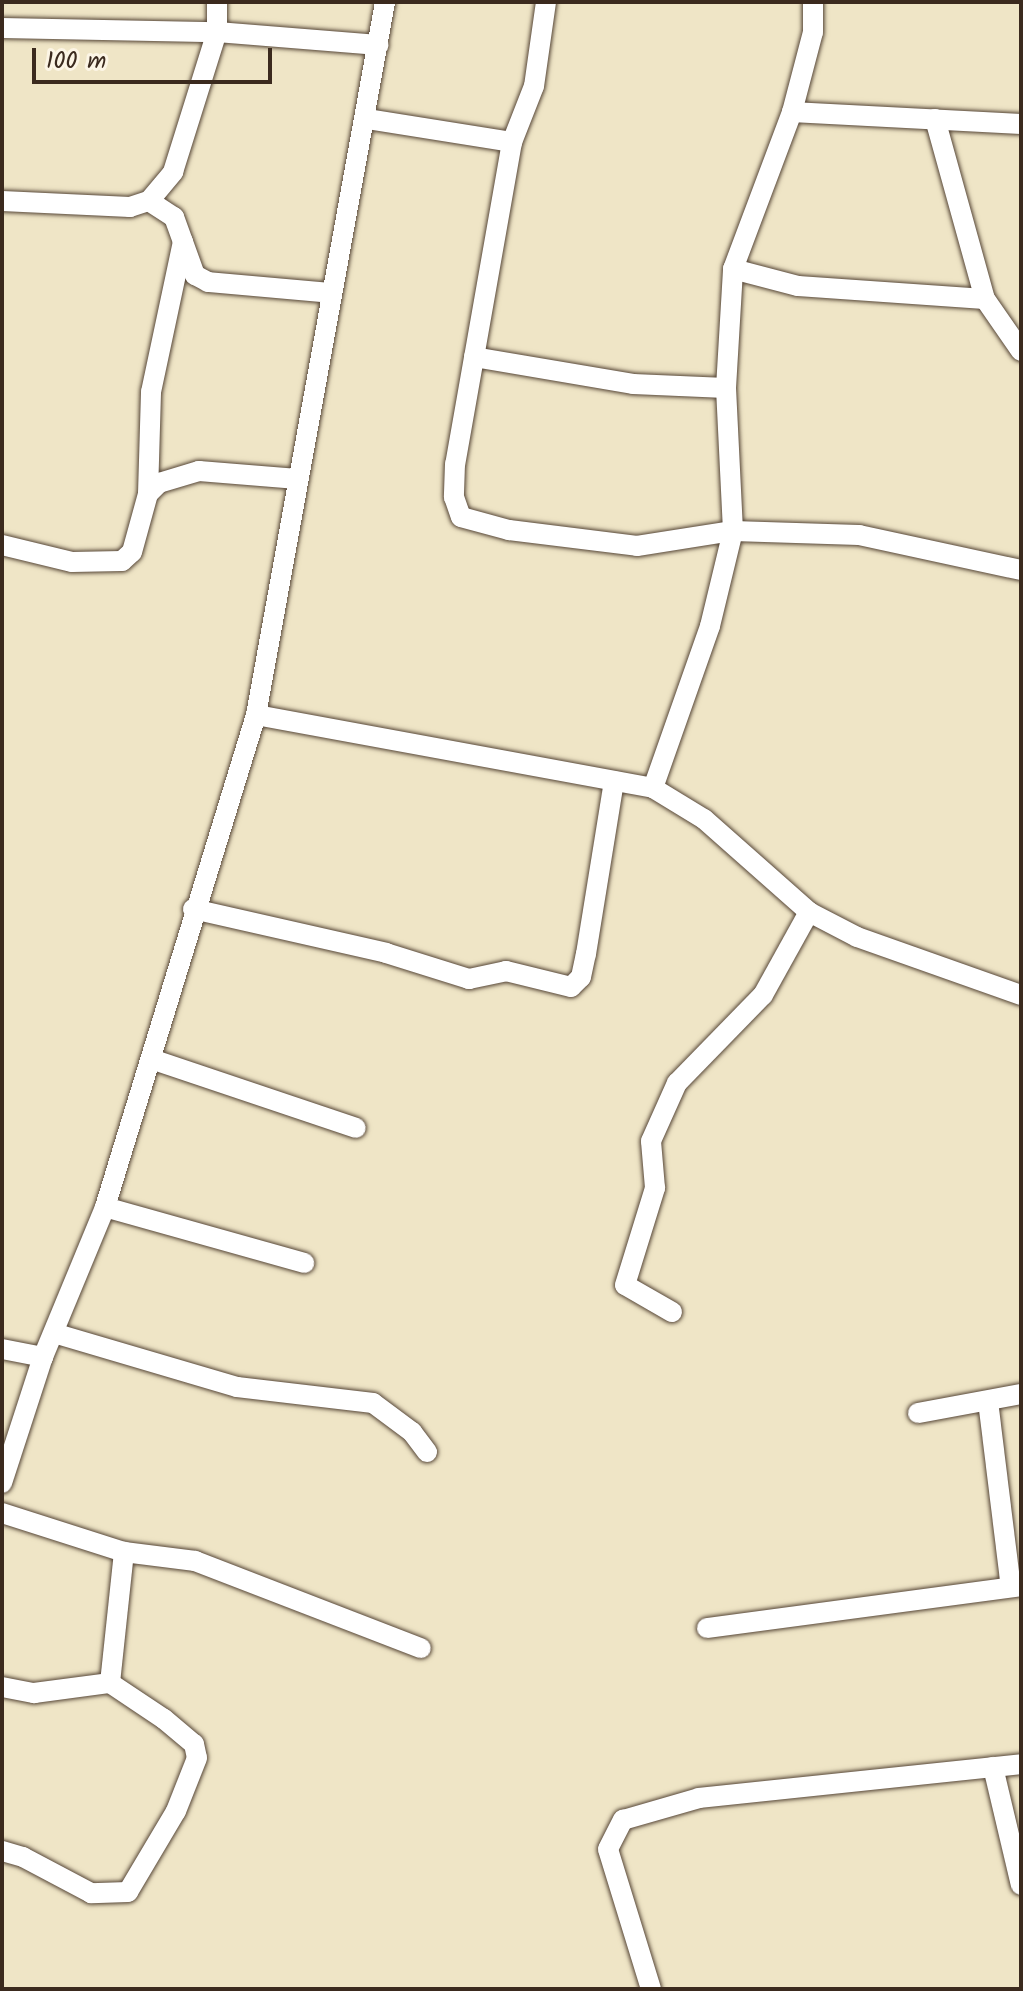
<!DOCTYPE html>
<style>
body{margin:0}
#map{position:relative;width:1023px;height:1991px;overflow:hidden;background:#efe5c6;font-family:Kalam,sans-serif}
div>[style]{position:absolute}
.roads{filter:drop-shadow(0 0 2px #564637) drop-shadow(0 0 2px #564637)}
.minor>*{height:20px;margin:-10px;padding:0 10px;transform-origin:10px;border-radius:10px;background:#fff}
span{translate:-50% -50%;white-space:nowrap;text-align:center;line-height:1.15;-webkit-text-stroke:6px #fcf5e5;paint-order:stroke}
.frame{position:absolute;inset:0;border:4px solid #3b2a1e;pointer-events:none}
.scale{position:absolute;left:32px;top:48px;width:240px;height:36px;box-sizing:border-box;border:4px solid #3b2a1e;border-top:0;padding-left:10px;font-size:24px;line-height:28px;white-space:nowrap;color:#3b2a1e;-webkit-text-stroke:6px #fcf5e5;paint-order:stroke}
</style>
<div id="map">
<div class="roads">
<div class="minor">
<div style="left:546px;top:2px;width:85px;rotate:98.1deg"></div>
<div style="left:534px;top:86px;width:60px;rotate:111.4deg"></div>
<div style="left:512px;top:142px;width:327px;rotate:100deg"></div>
<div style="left:455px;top:464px;width:33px;rotate:92deg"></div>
<div style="left:454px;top:497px;width:21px;rotate:71deg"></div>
<div style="left:461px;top:517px;width:50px;rotate:15.2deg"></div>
<div style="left:509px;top:530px;width:129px;rotate:7.1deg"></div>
<div style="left:637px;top:546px;width:97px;rotate:-8.9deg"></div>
<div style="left:733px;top:531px;width:126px;rotate:1.8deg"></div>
<div style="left:859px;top:535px;width:166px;rotate:12.2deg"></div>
<div style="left:2px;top:28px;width:215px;rotate:1.1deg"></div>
<div style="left:217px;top:32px;width:162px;rotate:4.6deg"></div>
<div style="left:792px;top:112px;width:229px;rotate:3deg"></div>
<div style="left:367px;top:119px;width:147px;rotate:9deg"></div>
<div style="left:935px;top:119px;width:187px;rotate:74.5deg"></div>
<div style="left:985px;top:299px;width:63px;rotate:55.3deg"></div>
<div style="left:2px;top:201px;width:128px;rotate:2.7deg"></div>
<div style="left:130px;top:207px;width:20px;rotate:-18deg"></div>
<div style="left:149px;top:201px;width:38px;rotate:-50deg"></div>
<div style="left:173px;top:172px;width:147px;rotate:-72.6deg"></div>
<div style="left:217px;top:32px;width:30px;rotate:-90deg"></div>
<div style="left:149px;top:201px;width:30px;rotate:33deg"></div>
<div style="left:174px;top:217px;width:62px;rotate:70.1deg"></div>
<div style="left:195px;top:275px;width:15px;rotate:28deg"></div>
<div style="left:208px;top:282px;width:124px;rotate:5.1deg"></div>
<div style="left:733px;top:269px;width:67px;rotate:14.7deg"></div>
<div style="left:798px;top:286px;width:187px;rotate:4deg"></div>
<div style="left:474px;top:357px;width:161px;rotate:9.6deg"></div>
<div style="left:633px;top:384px;width:93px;rotate:2.5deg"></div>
<div style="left:148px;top:494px;width:102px;rotate:-88.3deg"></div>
<div style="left:151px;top:392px;width:154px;rotate:-78deg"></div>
<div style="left:2px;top:545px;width:72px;rotate:13.7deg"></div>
<div style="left:72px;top:562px;width:50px;rotate:-1.1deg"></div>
<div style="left:122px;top:561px;width:13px;rotate:-42deg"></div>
<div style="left:132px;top:552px;width:60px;rotate:-74.6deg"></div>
<div style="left:148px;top:494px;width:16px;rotate:-45deg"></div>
<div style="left:159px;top:483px;width:42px;rotate:-16.7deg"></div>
<div style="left:199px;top:471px;width:99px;rotate:4.6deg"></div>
<div style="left:256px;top:715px;width:404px;rotate:10.4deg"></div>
<div style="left:653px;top:788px;width:60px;rotate:31.3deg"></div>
<div style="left:704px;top:819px;width:140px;rotate:41.5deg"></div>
<div style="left:809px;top:912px;width:54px;rotate:27.5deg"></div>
<div style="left:857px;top:937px;width:174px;rotate:19.5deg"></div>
<div style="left:653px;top:788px;width:172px;rotate:-70.6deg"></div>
<div style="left:710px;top:626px;width:98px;rotate:-76.4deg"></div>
<div style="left:733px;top:531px;width:143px;rotate:-92.8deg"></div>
<div style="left:726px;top:388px;width:119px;rotate:-86.6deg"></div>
<div style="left:733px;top:269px;width:168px;rotate:-69.4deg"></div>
<div style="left:792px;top:112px;width:83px;rotate:-75.3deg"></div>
<div style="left:813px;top:32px;width:30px;rotate:-90deg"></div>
<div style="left:193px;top:909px;width:198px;rotate:12.8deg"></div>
<div style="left:386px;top:953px;width:87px;rotate:17.4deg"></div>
<div style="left:469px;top:979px;width:38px;rotate:-12deg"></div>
<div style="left:506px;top:971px;width:67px;rotate:13.8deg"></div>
<div style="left:571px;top:987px;width:14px;rotate:-45deg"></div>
<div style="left:581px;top:977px;width:24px;rotate:-78deg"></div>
<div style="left:586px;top:954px;width:175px;rotate:-80.8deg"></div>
<div style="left:151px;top:1059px;width:216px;rotate:18.6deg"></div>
<div style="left:105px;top:1207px;width:207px;rotate:15.7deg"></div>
<div style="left:672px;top:1312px;width:54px;rotate:-150.1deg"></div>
<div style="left:625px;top:1285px;width:102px;rotate:-72.8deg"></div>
<div style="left:655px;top:1188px;width:47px;rotate:-94.9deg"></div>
<div style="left:651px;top:1141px;width:64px;rotate:-65.9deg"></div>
<div style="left:677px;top:1083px;width:123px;rotate:-45.7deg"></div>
<div style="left:763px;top:995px;width:95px;rotate:-61deg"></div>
<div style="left:57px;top:1334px;width:188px;rotate:16.4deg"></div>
<div style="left:237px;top:1387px;width:137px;rotate:6.7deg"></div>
<div style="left:373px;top:1403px;width:49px;rotate:36.6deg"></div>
<div style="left:412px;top:1432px;width:25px;rotate:53deg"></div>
<div style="left:2px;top:1349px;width:42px;rotate:11deg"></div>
<div style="left:988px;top:1401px;width:187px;rotate:83deg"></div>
<div style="left:918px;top:1413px;width:105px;rotate:-10.5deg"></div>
<div style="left:2px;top:1483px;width:133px;rotate:-72deg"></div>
<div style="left:43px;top:1357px;width:162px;rotate:-67.5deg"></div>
<div style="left:105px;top:1207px;width:515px;rotate:-72.94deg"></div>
<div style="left:256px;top:715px;width:725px;rotate:-79.74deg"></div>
<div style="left:2px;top:1513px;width:128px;rotate:17.7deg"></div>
<div style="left:124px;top:1552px;width:72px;rotate:7.2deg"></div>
<div style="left:195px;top:1561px;width:242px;rotate:21.1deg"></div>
<div style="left:707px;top:1628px;width:317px;rotate:-7.6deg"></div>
<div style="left:110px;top:1683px;width:132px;rotate:-83.9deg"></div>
<div style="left:2px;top:1687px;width:33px;rotate:11deg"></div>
<div style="left:34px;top:1693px;width:77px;rotate:-7.5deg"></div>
<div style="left:110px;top:1683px;width:65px;rotate:33.7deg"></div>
<div style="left:164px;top:1719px;width:39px;rotate:40deg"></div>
<div style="left:194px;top:1744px;width:14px;rotate:78deg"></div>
<div style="left:197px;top:1758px;width:57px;rotate:111.6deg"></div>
<div style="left:176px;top:1811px;width:94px;rotate:120.7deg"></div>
<div style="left:128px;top:1892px;width:37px;rotate:178deg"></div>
<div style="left:91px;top:1893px;width:77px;rotate:-152.1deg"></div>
<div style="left:23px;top:1857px;width:22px;rotate:-164deg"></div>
<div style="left:993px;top:1767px;width:121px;rotate:76.7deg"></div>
<div style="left:651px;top:1989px;width:146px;rotate:-107.1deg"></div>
<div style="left:608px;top:1849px;width:33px;rotate:-63deg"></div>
<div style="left:623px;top:1820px;width:79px;rotate:-16.1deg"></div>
<div style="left:699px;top:1798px;width:324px;rotate:-6deg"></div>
</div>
</div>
<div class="frame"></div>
<div class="scale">100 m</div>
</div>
